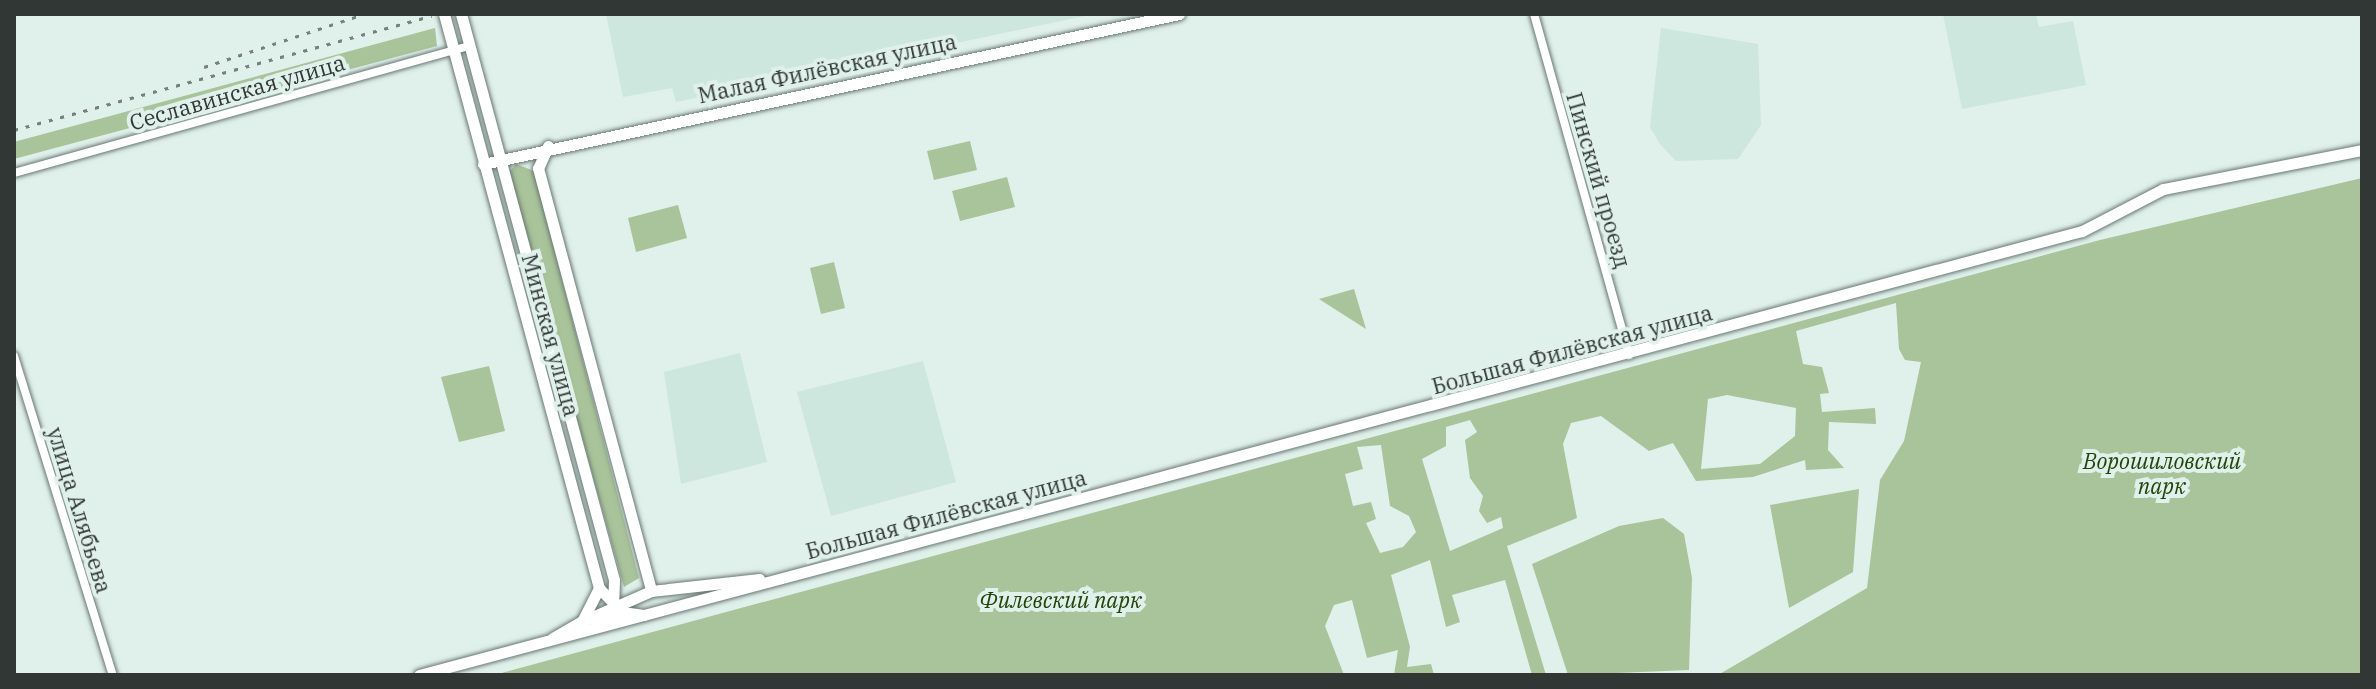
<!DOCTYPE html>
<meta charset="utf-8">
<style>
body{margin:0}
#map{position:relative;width:2376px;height:689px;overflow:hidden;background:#e0f0eb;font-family:"IBM Plex Serif",serif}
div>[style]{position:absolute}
.built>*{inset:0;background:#cde6de}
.green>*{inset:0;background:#a9c39a}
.roads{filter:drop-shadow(0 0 2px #687772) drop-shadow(0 0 2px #687772)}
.street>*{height:8px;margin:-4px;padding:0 4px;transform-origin:4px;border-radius:4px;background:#fff}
.secondary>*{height:11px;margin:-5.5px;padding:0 5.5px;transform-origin:5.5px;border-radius:5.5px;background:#fff}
.rail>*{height:3px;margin-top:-1.5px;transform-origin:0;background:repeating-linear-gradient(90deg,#76817d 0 4px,transparent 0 12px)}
span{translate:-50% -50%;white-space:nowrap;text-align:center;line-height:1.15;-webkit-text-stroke:8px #e0f0eb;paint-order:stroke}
.street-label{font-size:22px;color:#303735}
.park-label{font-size:22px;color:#244408;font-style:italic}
.frame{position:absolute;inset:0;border:16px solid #303735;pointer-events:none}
</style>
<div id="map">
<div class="built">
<div style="clip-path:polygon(606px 14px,1094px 14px,676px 102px,672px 88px,623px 97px)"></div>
<div style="clip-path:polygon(1943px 14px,2036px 14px,2039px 27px,2073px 21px,2086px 85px,1962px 109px)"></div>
<div style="clip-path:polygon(1661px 28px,1758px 44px,1761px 125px,1738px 159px,1676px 161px,1660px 144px,1650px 127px)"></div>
<div style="clip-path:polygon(740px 353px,767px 462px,681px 484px,664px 372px)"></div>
<div style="clip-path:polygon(923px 361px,956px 482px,831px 516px,797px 392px)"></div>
</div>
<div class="green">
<div style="clip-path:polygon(435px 28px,437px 46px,14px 159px,14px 142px)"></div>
<div style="clip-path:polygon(970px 141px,977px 170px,934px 180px,927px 151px)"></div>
<div style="clip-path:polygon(516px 164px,534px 171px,639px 578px,624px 587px,508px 173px)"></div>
<div style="clip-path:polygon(1007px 177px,1015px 207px,960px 221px,952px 191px)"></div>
<div style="clip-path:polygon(evenodd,2362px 178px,2362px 675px,1718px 675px,1867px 588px,1880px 480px,1904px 441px,1921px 362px,1905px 360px,1899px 349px,1896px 303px,1796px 331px,1803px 364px,1822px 367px,1829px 393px,1820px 394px,1822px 412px,1875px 408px,1876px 424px,1829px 422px,1828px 450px,1844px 468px,1806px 470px,1805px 460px,1753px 477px,1696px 481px,1673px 443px,1649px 451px,1601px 416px,1571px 423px,1563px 444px,1577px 518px,1507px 546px,1546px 675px,1532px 675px,1505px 580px,1452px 595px,1460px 622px,1446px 627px,1430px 560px,1391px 575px,1410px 647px,1407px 667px,1431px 664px,1434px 675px,1394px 675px,1398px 650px,1367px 658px,1352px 600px,1334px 605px,1325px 626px,1344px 675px,494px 675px,2100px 240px,2362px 178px,1727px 395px,1796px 408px,1795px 436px,1760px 464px,1701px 469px,1708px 399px,1727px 395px,2362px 178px,1470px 420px,1477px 432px,1465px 440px,1470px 478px,1483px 496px,1479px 511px,1487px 523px,1501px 517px,1503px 528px,1450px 551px,1422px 459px,1446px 446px,1446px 427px,1470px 420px,2362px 178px,1381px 445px,1390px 506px,1409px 516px,1416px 532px,1403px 547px,1380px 553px,1366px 523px,1376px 519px,1371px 502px,1353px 506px,1345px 474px,1363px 469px,1357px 447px,1381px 445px)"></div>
<div style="clip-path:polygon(678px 205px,687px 238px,636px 252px,628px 218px)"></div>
<div style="clip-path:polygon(834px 262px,845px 308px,821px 314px,810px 268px)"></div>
<div style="clip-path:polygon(1354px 289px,1366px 329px,1319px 299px)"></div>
<div style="clip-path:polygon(489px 366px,505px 431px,459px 442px,441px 377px)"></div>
<div style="clip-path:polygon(1859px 489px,1853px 572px,1789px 608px,1770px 505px)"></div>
<div style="clip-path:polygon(1663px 518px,1684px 534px,1692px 578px,1689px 670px,1568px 675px,1532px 564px,1619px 526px)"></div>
</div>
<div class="roads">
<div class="street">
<div style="left:1534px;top:14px;width:354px;rotate:74.4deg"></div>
<div style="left:14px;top:173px;width:472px;rotate:-15.6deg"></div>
<div style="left:14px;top:356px;width:334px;rotate:72.8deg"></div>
</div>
<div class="secondary">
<div style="left:444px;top:14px;width:595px;rotate:74.89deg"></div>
<div style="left:599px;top:588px;width:37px;rotate:117deg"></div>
<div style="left:582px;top:621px;width:34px;rotate:150deg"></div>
<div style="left:461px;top:14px;width:586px;rotate:74.87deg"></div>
<div style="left:614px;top:580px;width:35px;rotate:92deg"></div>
<div style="left:613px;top:615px;width:23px;rotate:146deg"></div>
<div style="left:548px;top:146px;width:24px;rotate:114deg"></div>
<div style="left:538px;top:168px;width:438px;rotate:75deg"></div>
<div style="left:483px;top:164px;width:712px;rotate:-12.16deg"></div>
<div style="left:599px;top:588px;width:33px;rotate:46deg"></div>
<div style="left:622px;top:612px;width:22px;rotate:8deg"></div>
<div style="left:583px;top:621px;width:74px;rotate:-23.8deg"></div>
<div style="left:651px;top:591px;width:109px;rotate:-6.3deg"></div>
<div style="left:419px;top:675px;width:1721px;rotate:-14.95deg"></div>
<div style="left:2082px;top:231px;width:91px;rotate:-27.4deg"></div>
<div style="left:2163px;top:189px;width:203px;rotate:-11.1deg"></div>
</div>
</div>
<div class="rail">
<div style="left:204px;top:67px;width:169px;rotate:-18.3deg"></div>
<div style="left:14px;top:130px;width:433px;rotate:-15.3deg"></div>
</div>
<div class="street-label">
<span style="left:827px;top:68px;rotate:-12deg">Малая Филёвская улица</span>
<span style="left:237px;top:92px;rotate:-16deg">Сеславинская улица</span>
<span style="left:1599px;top:180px;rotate:74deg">Пинский проезд</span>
<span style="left:551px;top:335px;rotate:75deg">Минская улица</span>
<span style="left:1572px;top:349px;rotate:-15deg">Большая Филёвская улица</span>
<span style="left:80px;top:510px;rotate:73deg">улица Алябьева</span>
<span style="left:946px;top:514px;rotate:-15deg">Большая Филёвская улица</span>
</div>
<div class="park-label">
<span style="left:2162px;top:473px">Ворошиловский<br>парк</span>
<span style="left:1061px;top:600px">Филевский парк</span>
</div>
<div class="frame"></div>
</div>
